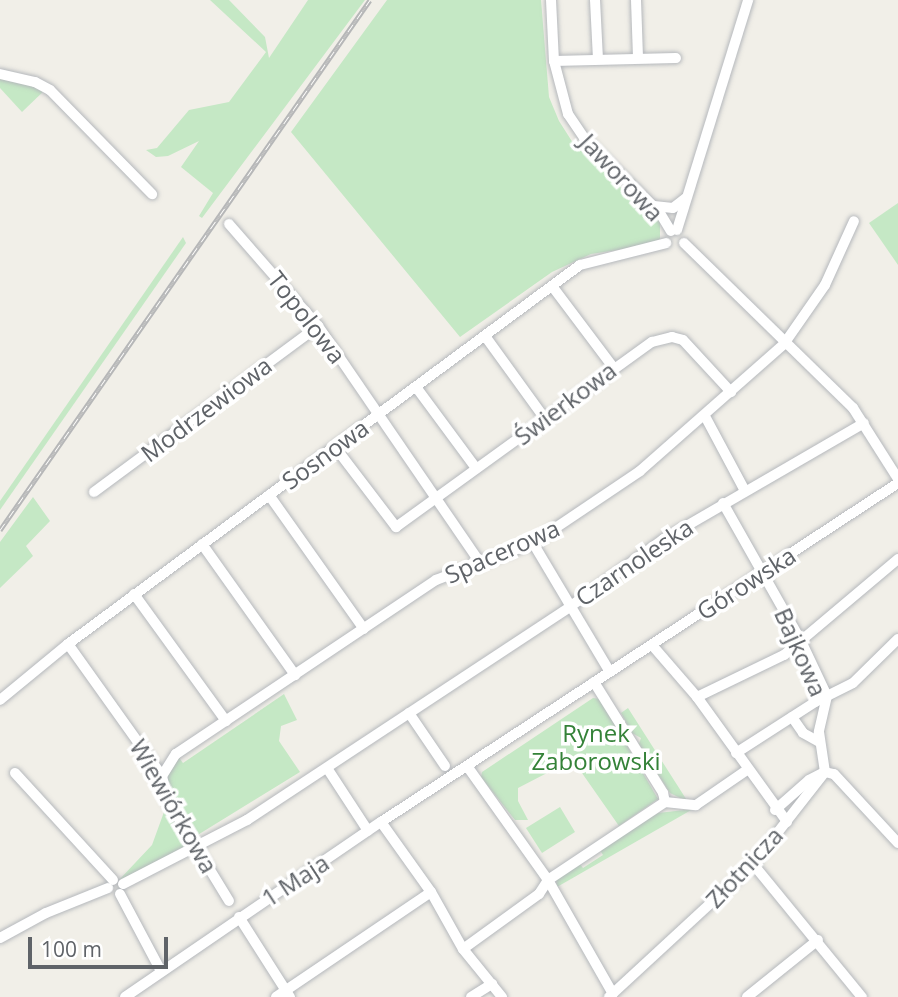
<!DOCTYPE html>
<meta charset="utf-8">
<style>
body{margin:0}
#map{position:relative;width:898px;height:997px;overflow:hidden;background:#f1efe8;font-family:"Open Sans",sans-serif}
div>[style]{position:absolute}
.green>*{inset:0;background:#c5e8c5}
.roads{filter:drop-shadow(0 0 2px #b5b8bc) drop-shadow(0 0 2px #b5b8bc)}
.minor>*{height:10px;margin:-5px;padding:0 5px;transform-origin:5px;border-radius:5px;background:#fff}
.rail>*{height:5px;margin-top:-2.5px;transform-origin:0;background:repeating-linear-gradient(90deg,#fff 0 8px,#b6b7b8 0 16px);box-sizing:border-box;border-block:2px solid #b6b7b8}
span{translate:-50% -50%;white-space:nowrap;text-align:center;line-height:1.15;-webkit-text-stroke:7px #fff;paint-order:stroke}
.street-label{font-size:24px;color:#5f6368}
.park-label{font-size:24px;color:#348238}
.scale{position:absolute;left:28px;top:937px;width:140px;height:32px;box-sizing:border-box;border:4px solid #5f6368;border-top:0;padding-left:9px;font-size:21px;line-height:24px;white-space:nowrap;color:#5f6368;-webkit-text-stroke:5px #fff;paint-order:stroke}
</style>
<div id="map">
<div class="green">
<div style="clip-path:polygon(210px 0,229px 0,265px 37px,269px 58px,308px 0,365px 0,202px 218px,199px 216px,213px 193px,181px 167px,199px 141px,168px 156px,156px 157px,146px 150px,157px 148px,189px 110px,229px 102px,266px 52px)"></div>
<div style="clip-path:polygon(387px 0,541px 0,549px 97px,559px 121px,573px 143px,629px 195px,633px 190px,660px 221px,660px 239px,651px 245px,591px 254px,552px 272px,460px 337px,291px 132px)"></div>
<div style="clip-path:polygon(0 74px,47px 88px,22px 112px,0 88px)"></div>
<div style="clip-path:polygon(898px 203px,898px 265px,869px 223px)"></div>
<div style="clip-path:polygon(183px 237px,186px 243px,0 510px,0 501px)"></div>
<div style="clip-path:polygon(33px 497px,50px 521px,26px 546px,33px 556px,0 588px,0 542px)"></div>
<div style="clip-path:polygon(284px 694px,297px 720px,281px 726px,279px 741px,300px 772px,196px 836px,170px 795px,197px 847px,119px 880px,152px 845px,168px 801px,162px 776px,176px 754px,183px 763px)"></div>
<div style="clip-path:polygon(593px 698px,600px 699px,658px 799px,619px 826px,568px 753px,547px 773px,518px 788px,518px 801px,528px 820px,515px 820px,481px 777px,482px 772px)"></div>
<div style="clip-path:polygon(628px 708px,688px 802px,670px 793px,639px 744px,641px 738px,632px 733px,621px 713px)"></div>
<div style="clip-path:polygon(560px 807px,575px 832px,542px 853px,526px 828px)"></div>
<div style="clip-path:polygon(693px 809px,557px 887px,556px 880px,579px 863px,583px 868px,603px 855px,600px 850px,658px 813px)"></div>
</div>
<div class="roads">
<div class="minor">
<div style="left:551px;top:0;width:61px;rotate:87.2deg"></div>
<div style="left:554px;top:61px;width:55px;rotate:75.2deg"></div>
<div style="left:568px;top:114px;width:29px;rotate:56deg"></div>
<div style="left:584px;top:138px;width:107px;rotate:44.6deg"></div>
<div style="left:660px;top:213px;width:21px;rotate:59deg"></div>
<div style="left:595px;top:0;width:59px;rotate:87.1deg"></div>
<div style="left:636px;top:0;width:57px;rotate:88deg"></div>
<div style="left:554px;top:61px;width:122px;rotate:-1.4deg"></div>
<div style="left:0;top:74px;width:36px;rotate:13deg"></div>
<div style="left:35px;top:82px;width:17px;rotate:28deg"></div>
<div style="left:50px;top:90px;width:146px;rotate:45.6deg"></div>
<div style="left:654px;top:206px;width:19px;rotate:6deg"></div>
<div style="left:673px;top:208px;width:16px;rotate:-38deg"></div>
<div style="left:229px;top:224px;width:135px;rotate:48.9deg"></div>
<div style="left:318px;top:326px;width:288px;rotate:55.6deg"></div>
<div style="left:677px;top:230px;width:241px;rotate:-72.8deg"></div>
<div style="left:684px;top:243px;width:236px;rotate:44.3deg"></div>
<div style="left:853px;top:408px;width:84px;rotate:57.6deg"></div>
<div style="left:552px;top:286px;width:101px;rotate:53deg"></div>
<div style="left:485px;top:336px;width:102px;rotate:54.1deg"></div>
<div style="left:416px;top:387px;width:101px;rotate:53.5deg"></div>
<div style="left:706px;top:418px;width:83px;rotate:61.9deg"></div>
<div style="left:335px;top:447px;width:101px;rotate:52.7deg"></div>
<div style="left:396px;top:527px;width:316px;rotate:-35.9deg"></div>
<div style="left:652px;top:342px;width:21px;rotate:-14deg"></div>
<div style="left:672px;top:337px;width:11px;rotate:15deg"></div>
<div style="left:683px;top:340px;width:71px;rotate:47.3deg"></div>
<div style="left:94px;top:492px;width:279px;rotate:-36.5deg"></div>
<div style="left:269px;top:495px;width:164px;rotate:54.7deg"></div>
<div style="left:723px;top:503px;width:159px;rotate:60.5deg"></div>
<div style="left:801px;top:641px;width:61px;rotate:64.7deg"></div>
<div style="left:827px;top:696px;width:37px;rotate:103deg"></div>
<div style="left:819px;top:732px;width:40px;rotate:81.5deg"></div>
<div style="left:533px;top:543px;width:150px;rotate:59.2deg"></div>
<div style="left:202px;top:544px;width:161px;rotate:54.6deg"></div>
<div style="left:134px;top:594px;width:157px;rotate:54.1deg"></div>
<div style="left:68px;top:644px;width:162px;rotate:54.5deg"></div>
<div style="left:162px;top:776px;width:26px;rotate:77deg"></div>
<div style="left:168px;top:801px;width:117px;rotate:58.6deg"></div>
<div style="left:652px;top:645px;width:69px;rotate:49.1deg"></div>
<div style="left:697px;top:697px;width:154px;rotate:54.2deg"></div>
<div style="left:594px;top:682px;width:131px;rotate:58.1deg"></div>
<div style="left:663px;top:793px;width:9px;rotate:77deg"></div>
<div style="left:697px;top:697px;width:97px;rotate:-25.8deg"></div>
<div style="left:784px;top:655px;width:149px;rotate:-40.1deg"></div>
<div style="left:0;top:700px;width:88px;rotate:-39.5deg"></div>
<div style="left:68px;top:644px;width:637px;rotate:-36.51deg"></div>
<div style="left:580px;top:265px;width:89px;rotate:-14.3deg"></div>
<div style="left:409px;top:713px;width:64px;rotate:55.8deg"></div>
<div style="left:792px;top:717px;width:19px;rotate:55deg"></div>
<div style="left:803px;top:733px;width:18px;rotate:29deg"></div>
<div style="left:736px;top:753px;width:94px;rotate:-32.8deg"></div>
<div style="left:815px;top:702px;width:42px;rotate:-26.6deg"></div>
<div style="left:853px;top:683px;width:63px;rotate:-44.4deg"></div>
<div style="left:467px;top:766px;width:140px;rotate:54.6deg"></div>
<div style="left:548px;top:880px;width:131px;rotate:60.3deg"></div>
<div style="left:327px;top:768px;width:75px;rotate:56.9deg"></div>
<div style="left:825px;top:772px;width:9px;rotate:13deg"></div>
<div style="left:834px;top:774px;width:94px;rotate:47.2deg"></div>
<div style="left:15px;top:773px;width:145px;rotate:47.5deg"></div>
<div style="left:162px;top:776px;width:26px;rotate:-58deg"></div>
<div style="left:176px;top:754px;width:313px;rotate:-33.8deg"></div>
<div style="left:436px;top:580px;width:104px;rotate:-20.9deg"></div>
<div style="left:533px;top:543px;width:129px;rotate:-33.9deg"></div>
<div style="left:640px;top:471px;width:192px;rotate:-41.4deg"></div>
<div style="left:784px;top:344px;width:72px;rotate:-55.2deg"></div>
<div style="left:825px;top:285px;width:70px;rotate:-65.6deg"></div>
<div style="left:665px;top:802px;width:31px;rotate:6deg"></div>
<div style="left:696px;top:805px;width:62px;rotate:-34.5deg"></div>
<div style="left:775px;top:810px;width:45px;rotate:-41.4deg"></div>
<div style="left:809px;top:780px;width:18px;rotate:-27deg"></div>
<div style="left:381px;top:822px;width:86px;rotate:54.5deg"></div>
<div style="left:431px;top:892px;width:65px;rotate:60.7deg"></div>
<div style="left:463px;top:949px;width:62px;rotate:50.9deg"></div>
<div style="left:753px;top:864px;width:172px;rotate:50.7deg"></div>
<div style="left:123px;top:884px;width:140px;rotate:-27.3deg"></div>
<div style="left:247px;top:820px;width:388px;rotate:-33.4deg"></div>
<div style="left:571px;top:606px;width:115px;rotate:-35.8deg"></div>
<div style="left:664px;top:539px;width:231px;rotate:-30.1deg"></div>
<div style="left:120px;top:894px;width:87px;rotate:62deg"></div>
<div style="left:239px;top:917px;width:95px;rotate:57.5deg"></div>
<div style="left:0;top:938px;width:52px;rotate:-28.5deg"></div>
<div style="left:46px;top:913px;width:67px;rotate:-22deg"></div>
<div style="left:463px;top:949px;width:94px;rotate:-35.9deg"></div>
<div style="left:539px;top:894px;width:17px;rotate:-57deg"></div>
<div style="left:548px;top:880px;width:141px;rotate:-33.7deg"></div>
<div style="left:125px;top:997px;width:310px;rotate:-34.4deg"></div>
<div style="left:381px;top:822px;width:618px;rotate:-33.25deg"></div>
<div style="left:276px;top:997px;width:187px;rotate:-34.1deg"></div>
<div style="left:471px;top:997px;width:25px;rotate:-32deg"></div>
<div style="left:609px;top:997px;width:196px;rotate:-42.7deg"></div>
<div style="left:753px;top:864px;width:117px;rotate:-52deg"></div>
<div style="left:747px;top:997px;width:91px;rotate:-38.8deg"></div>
</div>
</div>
<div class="rail">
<div style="left:0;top:530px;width:646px;rotate:-55.08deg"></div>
</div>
<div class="street-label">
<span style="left:622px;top:177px;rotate:47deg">Jaworowa</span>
<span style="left:307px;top:317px;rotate:52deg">Topolowa</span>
<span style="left:565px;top:403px;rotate:-37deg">Świerkowa</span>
<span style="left:206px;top:409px;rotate:-37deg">Modrzewiowa</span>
<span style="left:325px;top:454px;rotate:-36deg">Sosnowa</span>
<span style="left:502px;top:551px;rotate:-24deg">Spacerowa</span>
<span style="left:634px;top:562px;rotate:-34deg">Czarnoleska</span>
<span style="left:746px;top:583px;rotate:-33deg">Górowska</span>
<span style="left:801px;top:652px;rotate:66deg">Bajkowa</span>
<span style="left:174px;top:806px;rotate:60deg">Wiewiórkowa</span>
<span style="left:744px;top:867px;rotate:-47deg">Złotnicza</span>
<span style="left:295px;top:880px;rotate:-33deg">1 Maja</span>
</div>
<div class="park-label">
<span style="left:596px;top:747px">Rynek<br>Zaborowski</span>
</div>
<div class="scale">100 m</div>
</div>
